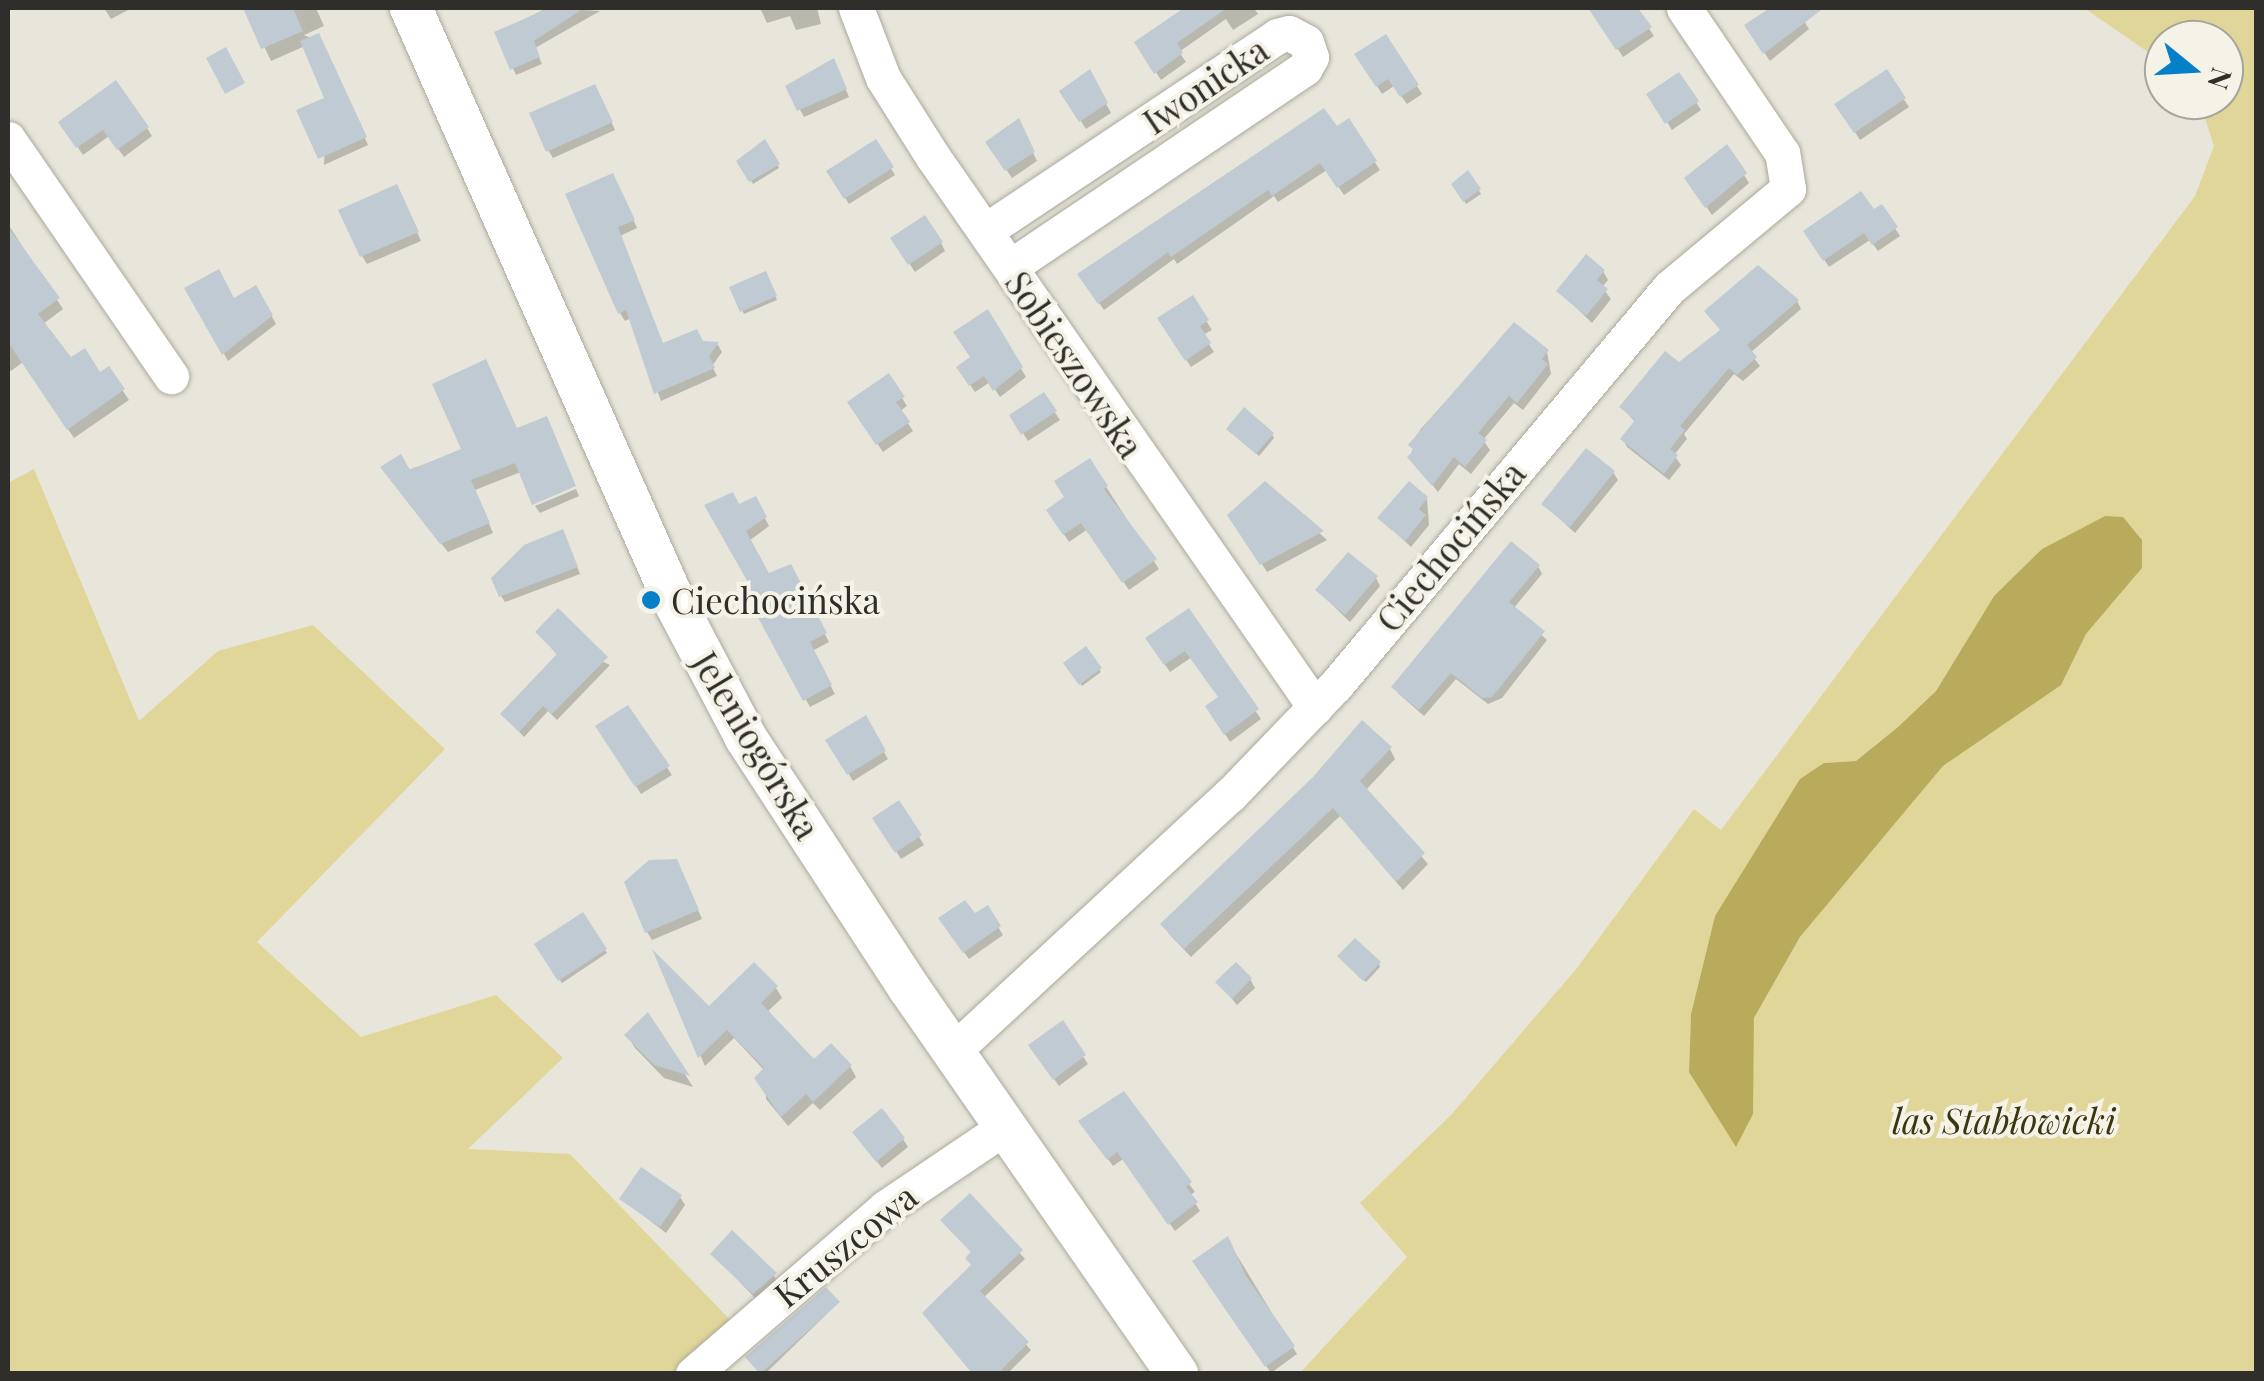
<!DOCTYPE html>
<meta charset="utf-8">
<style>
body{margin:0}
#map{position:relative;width:2264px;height:1381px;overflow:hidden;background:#e8e6da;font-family:"Playfair Display",serif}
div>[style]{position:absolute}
.green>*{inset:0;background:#e1d699}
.water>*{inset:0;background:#b9ab5c}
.shadow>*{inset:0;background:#0003}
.building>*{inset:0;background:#c0cad3}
.roads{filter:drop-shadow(0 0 2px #aaa99d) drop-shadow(0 0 2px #aaa99d)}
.minor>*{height:35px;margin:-17.5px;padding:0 17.5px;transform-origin:17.5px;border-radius:17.5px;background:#fff}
.tertiary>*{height:42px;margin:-21px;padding:0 21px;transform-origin:21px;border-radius:21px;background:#fff}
.dots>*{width:28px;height:28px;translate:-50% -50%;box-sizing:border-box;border:5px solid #f5f3e7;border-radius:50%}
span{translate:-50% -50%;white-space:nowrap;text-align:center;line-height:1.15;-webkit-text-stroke:8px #f5f3e7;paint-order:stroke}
.street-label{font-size:35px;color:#2f2e2a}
.poi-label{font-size:35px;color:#2f2e2a}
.left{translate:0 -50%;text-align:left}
.park-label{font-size:35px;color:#3b3512;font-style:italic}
.frame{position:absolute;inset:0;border:10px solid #2f2e2a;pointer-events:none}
.north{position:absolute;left:2144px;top:20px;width:100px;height:100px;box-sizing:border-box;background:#f5f3e7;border:2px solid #a6a49b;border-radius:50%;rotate:108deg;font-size:28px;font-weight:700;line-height:40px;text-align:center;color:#2f2e2a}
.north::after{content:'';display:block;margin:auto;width:35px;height:45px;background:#0580c8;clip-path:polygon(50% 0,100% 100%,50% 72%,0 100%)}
</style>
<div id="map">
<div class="green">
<div style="clip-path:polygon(evenodd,2084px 8px,2256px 8px,2256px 1373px,1299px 1374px,1407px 1257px,1360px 1203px,1451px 1115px,1577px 968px,1694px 809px,1721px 830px,2195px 196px,2214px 146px,2199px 100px,2224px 100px,2224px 40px,2164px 40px,2164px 63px,2084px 8px,2105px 516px,2142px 568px,2086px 634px,2061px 684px,1943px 766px,1800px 937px,1754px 1018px,1689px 1072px,1691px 1014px,1715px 916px,1824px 763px,1856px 761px,1898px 727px,1936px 691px,1994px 596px,2042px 549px,2105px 516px)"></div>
<div style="clip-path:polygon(34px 469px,139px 721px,218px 651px,313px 625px,445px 749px,257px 942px,361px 1037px,496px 995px,563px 1058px,468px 1149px,570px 1154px,736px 1326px,676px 1373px,8px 1373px,8px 483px)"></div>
</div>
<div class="water">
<div style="clip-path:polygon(2105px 516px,2123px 517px,2142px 540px,2142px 568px,2086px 634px,2061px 685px,1943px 766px,1800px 937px,1754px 1018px,1753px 1114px,1736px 1147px,1689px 1072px,1691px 1014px,1715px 916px,1800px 779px,1824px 763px,1856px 761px,1898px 727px,1936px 691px,1994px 596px,2042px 549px)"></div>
</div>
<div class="shadow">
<div style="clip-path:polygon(104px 8px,132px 8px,111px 19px)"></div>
<div style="clip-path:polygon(246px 8px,316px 8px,324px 26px,304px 35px,322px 43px,368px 145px,324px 165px,327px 99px,305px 46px,271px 61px)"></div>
<div style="clip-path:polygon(547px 8px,600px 11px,535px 48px,542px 64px,516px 75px,497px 33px)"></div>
<div style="clip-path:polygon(760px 8px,817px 8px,821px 24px,796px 30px,790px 16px,767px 23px)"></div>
<div style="clip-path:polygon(1188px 8px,1254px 8px,1258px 14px,1233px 30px,1226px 19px,1179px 52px,1186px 62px,1161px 80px,1137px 43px)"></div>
<div style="clip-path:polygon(1621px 8px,1635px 8px,1654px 36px,1623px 57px,1600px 21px)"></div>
<div style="clip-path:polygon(1774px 8px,1796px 8px,1809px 29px,1770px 61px,1747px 26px)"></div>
<div style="clip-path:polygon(1385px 37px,1422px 94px,1407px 104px,1394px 86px,1382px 94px,1357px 55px)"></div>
<div style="clip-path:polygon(837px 69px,849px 97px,804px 117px,788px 87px)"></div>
<div style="clip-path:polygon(1886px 72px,1909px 107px,1860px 140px,1838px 105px)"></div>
<div style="clip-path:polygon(1089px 73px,1111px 113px,1086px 129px,1062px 91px)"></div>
<div style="clip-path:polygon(599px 95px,615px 130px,553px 158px,548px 150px)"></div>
<div style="clip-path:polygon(1650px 95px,1696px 102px,1701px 110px,1672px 130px)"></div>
<div style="clip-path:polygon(1348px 122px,1380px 170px,1344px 195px,1327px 170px,1278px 202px,1274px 196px,1177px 264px,1174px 259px,1104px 310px,1085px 283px)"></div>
<div style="clip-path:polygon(147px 128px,152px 136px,124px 157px,109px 136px,83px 155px,66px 130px)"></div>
<div style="clip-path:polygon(1022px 130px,1037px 161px,1012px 178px,993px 150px)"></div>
<div style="clip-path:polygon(764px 142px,779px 168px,753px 184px,740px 162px)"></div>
<div style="clip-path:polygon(875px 142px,895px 175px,849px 204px,829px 172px)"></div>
<div style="clip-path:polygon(1727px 148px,1749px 183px,1712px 215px,1692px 186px)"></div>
<div style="clip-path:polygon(1468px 174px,1481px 194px,1466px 204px,1454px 185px)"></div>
<div style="clip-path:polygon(617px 184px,637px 228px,620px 236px,663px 346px,718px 345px,722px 352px,712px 366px,717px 376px,661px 401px,631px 318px,625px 321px,620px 313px,568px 196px)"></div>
<div style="clip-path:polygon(400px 195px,421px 241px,367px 264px,362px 256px)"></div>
<div style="clip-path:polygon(1881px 207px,1900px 236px,1878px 251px,1870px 240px,1829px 267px,1806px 232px)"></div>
<div style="clip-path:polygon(8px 224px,63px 309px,43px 324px,70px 361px,99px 375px,108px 369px,129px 400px,74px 438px,23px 362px,11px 371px,8px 367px)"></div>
<div style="clip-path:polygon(941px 243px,945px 251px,915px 272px,898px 247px)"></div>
<div style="clip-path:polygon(1603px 271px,1608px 280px,1602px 287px,1611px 299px,1592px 323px,1559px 291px)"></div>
<div style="clip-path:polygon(765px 274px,777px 300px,744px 314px,732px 289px)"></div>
<div style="clip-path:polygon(256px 288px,276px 324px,228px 361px,188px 289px,233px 301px)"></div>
<div style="clip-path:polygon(1192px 299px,1212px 330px,1203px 335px,1214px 352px,1191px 367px,1160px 319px)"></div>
<div style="clip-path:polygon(1797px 301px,1801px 309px,1750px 353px,1760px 366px,1743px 381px,1734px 374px,1684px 434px,1687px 439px,1674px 455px,1681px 465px,1669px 480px,1627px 447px,1623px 439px,1636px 423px,1622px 407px,1679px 365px)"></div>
<div style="clip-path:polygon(987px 312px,1026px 377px,1000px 397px,990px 382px,975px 392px,959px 368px,973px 358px)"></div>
<div style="clip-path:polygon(1514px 325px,1547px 352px,1551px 374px,1523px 410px,1514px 403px,1483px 440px,1490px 450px,1471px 474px,1459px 464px,1438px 492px,1410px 457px,1420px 430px)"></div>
<div style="clip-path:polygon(491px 371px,521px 472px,475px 490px,493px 533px,448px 552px,389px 477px,464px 450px)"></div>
<div style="clip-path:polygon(1043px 395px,1060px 420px,1028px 441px,1012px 416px)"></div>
<div style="clip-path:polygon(902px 398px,907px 406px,900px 411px,913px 431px,883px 452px,855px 411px)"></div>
<div style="clip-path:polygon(1231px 432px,1272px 434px,1274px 438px,1259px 456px)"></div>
<div style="clip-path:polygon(1090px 462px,1159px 569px,1129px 590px,1088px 529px,1069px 542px,1054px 519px)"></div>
<div style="clip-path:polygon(1613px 472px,1618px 480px,1575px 533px,1544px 504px)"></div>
<div style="clip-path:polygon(1265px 484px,1327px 540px,1267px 572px,1230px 515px)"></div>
<div style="clip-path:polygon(576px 489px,579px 496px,540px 513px,535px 506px)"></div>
<div style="clip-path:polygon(755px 499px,769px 526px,749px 541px,768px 576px,790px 567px,829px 642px,812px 651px,835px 694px,810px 707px,746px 589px,753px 585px,739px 507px)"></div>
<div style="clip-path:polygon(1427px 499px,1429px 525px,1411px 547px,1380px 518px)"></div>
<div style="clip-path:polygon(566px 539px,580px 574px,505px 602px,501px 596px)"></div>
<div style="clip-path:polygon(1538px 566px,1542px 574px,1513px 609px,1547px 640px,1502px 698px,1488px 704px,1456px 679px,1424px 716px,1399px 694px,1394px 687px)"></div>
<div style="clip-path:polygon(1376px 578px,1380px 586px,1350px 622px,1318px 591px)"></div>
<div style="clip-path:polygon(1188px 612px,1261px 719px,1230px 742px,1208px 707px,1221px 699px,1192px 657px,1170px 672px,1153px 647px)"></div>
<div style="clip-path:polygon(538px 632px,610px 665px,557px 720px,548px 711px,524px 737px,503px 714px,558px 656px)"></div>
<div style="clip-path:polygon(1085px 650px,1101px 672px,1082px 686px,1066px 664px)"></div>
<div style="clip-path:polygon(627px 708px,672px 775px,641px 794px,598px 726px)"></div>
<div style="clip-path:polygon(865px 719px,888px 759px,853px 781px,829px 741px)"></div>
<div style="clip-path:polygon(1390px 749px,1395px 759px,1365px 791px,1428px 864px,1403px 890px,1340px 816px,1191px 957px,1169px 934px,1163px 924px)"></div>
<div style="clip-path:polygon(899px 804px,924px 845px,901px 859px,876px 818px)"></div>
<div style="clip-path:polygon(681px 871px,702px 919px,652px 940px,647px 932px)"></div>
<div style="clip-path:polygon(987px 909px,1003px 935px,969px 959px,945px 926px)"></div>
<div style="clip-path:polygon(582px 915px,607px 953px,562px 983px,537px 945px)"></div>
<div style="clip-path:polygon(1342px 959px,1379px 964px,1380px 967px,1366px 982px)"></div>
<div style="clip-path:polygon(659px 960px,709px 1010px,776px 988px,782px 998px,766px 1013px,814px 1063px,850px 1066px,856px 1077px,820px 1110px,813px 1103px,788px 1126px,766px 1099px,765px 1071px,734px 1038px,705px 1066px)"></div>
<div style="clip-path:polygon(1250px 979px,1255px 988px,1237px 1005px,1218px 982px)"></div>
<div style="clip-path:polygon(648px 1016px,693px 1087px,664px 1078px,635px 1048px,627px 1035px)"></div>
<div style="clip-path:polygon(1062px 1024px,1088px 1064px,1059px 1086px,1036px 1053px)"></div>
<div style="clip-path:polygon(1123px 1094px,1195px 1192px,1190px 1195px,1200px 1211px,1175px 1231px,1123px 1159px,1113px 1166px,1086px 1129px)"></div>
<div style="clip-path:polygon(903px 1139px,908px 1147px,882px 1168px,860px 1140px)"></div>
<div style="clip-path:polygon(969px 1196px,1025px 1259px,983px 1298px,1031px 1350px,1007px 1374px,973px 1374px,929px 1320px,973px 1266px,973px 1254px,947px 1227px)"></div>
<div style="clip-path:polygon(680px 1197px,685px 1205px,666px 1233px,622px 1199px)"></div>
<div style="clip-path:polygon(1227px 1239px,1297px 1354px,1271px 1373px,1200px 1269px)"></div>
<div style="clip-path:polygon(713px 1254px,772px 1271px,776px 1280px,758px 1301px)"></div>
<div style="clip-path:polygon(838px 1303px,765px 1374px,750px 1361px)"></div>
</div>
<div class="building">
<div style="clip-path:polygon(243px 8px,293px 8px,303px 31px,261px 49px)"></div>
<div style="clip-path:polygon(549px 8px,584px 8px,534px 41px,540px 57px,510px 70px,494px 32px)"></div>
<div style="clip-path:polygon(1184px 8px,1227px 8px,1177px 43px,1183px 53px,1154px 74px,1134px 42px)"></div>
<div style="clip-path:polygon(1588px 8px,1638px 8px,1652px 27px,1616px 50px)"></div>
<div style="clip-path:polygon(1770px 8px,1824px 8px,1763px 54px,1744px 25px)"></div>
<div style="clip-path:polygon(319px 33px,367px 137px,318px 159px,296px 110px,324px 98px,300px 41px)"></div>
<div style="clip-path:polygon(1386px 34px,1419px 85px,1400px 97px,1388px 79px,1376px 87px,1354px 54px)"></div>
<div style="clip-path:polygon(226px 47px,245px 83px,225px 94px,206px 58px)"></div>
<div style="clip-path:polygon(834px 58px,847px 89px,797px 111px,785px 86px)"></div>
<div style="clip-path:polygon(1090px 69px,1108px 103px,1079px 122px,1059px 91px)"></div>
<div style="clip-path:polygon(1887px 69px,1906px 98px,1854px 133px,1834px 104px)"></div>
<div style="clip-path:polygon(1679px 72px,1699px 101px,1665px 124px,1646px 94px)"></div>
<div style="clip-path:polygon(116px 80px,149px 127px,117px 150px,103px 130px,76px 148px,58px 122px)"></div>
<div style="clip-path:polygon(595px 84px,613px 122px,546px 152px,529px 113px)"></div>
<div style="clip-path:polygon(1324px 108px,1337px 126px,1349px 118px,1377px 161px,1337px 188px,1320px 163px,1272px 196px,1268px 190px,1171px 257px,1168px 252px,1098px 304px,1077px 274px)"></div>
<div style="clip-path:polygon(1019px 118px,1035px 152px,1005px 171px,985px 142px)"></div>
<div style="clip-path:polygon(765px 139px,780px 164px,749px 182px,736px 161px)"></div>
<div style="clip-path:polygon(876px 139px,894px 167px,844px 199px,826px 171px)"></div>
<div style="clip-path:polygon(1727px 144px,1747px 173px,1705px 208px,1684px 178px)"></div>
<div style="clip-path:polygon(1468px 170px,1481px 189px,1463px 202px,1451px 184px)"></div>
<div style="clip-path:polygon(613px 173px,635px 220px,618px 227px,663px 343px,697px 329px,703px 341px,719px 342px,709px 356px,715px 368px,654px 394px,626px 310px,618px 314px,565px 194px)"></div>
<div style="clip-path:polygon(397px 184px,419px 232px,360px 257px,338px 210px)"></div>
<div style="clip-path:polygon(1861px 191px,1874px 209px,1882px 204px,1898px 227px,1872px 245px,1864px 233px,1823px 261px,1803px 231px)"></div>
<div style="clip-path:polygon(925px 215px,943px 242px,908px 265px,890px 238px)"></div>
<div style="clip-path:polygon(8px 227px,60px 298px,38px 314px,71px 357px,85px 348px,100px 372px,109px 366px,125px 389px,67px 430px,8px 342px)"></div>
<div style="clip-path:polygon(1586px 254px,1605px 270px,1597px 280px,1608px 289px,1586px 316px,1556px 291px)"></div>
<div style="clip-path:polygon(1758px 265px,1799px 300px,1747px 345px,1757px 357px,1737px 375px,1729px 368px,1680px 426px,1685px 430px,1670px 449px,1678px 455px,1664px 474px,1620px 439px,1635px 420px,1619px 407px,1665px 351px,1679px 362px,1720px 330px,1704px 311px)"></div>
<div style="clip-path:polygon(219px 269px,234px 298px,256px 285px,273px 315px,222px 355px,184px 288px)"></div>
<div style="clip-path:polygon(766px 271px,777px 296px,740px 312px,729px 287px)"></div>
<div style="clip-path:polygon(1193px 295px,1209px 320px,1200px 326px,1211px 343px,1185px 361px,1157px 318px)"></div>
<div style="clip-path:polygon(988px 309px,1023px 367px,993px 391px,984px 376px,969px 386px,956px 367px,970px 357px,953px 332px)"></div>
<div style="clip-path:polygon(1514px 322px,1549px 350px,1542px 359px,1548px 364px,1517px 403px,1509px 396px,1478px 433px,1487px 440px,1465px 467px,1454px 457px,1432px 486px,1407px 457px,1414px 450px,1408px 445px)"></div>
<div style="clip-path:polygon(486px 359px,517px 428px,547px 416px,576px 486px,532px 505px,515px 463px,471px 480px,490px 523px,440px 544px,380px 467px,401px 454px,410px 470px,461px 449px,432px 384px)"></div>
<div style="clip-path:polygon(889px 373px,905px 397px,896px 402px,910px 422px,876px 445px,847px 402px)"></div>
<div style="clip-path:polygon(1044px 392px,1057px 411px,1021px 435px,1009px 415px)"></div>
<div style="clip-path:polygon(1244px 407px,1274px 433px,1256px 454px,1226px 429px)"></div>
<div style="clip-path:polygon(1586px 448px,1615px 471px,1570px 527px,1541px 504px)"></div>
<div style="clip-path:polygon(1090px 458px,1108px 486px,1104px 489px,1157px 559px,1122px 583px,1081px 523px,1063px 535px,1046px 510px,1064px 497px,1054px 481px)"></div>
<div style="clip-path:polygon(1265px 481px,1324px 531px,1260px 565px,1227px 515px)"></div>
<div style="clip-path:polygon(1409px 481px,1428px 497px,1419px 509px,1426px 515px,1405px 541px,1377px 518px)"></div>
<div style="clip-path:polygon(733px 492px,739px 504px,756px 496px,767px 517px,746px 531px,769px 573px,791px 564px,827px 633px,810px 642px,832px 685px,803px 701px,742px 588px,749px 584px,704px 505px)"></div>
<div style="clip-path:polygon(563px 529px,578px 567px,499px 597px,491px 578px,524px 545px)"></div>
<div style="clip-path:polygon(1511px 541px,1540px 565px,1509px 602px,1545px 631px,1492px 697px,1482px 698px,1451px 673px,1419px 710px,1391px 687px)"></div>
<div style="clip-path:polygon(1348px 552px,1378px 576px,1345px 615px,1315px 590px)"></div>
<div style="clip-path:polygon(558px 608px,608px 657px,552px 714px,543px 706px,519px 732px,500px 714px,557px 654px,535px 632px)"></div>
<div style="clip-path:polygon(1189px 608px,1259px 709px,1224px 735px,1205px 706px,1218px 697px,1185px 651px,1164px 665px,1145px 638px)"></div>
<div style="clip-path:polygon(1086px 646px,1102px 668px,1079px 685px,1063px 663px)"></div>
<div style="clip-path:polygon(628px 705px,670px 766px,635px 787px,595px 726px)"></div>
<div style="clip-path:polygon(866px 715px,886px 751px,847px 775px,825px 740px)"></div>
<div style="clip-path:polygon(1362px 720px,1392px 747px,1360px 781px,1425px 853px,1396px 882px,1333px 808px,1184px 949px,1160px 924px,1313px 777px)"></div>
<div style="clip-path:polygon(899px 800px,922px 835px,895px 853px,872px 818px)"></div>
<div style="clip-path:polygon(677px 859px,699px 910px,645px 933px,624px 882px,649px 860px)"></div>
<div style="clip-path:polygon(965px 900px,975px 913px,988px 905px,1001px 926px,963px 953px,938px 918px)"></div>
<div style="clip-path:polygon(583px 912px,607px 949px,558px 981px,534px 944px)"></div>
<div style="clip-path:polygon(1355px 938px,1381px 962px,1363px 981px,1337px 956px)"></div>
<div style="clip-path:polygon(652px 949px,709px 1006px,754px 962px,778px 986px,761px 1003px,814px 1059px,831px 1043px,852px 1065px,813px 1102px,806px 1094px,781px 1117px,754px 1078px,764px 1068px,727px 1030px,698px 1058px)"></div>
<div style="clip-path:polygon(1236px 962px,1252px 978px,1232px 999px,1215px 982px)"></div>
<div style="clip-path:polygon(648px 1012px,690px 1076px,654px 1065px,624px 1035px)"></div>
<div style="clip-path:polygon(1063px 1020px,1086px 1055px,1053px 1080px,1028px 1045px)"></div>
<div style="clip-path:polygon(1124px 1091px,1192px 1182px,1186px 1187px,1198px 1202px,1168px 1225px,1117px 1152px,1107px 1160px,1078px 1121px)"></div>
<div style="clip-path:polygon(882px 1108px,905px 1138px,876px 1162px,852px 1132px)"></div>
<div style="clip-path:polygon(641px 1167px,682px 1195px,660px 1227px,619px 1199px)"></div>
<div style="clip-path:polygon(970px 1193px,1023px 1250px,980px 1291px,1029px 1342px,997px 1374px,971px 1372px,922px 1313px,971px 1265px,965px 1258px,971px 1252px,940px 1220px)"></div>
<div style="clip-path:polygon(732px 1230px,777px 1273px,753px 1294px,710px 1254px)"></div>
<div style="clip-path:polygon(1228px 1236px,1246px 1276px,1295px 1346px,1265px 1367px,1192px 1261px)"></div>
<div style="clip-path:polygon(826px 1287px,840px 1302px,760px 1374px,745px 1357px)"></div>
</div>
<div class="roads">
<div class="minor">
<div style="left:856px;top:8px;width:75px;rotate:68.9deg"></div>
<div style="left:883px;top:78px;width:93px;rotate:57.7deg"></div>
<div style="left:933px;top:157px;width:670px;rotate:55.22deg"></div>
<div style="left:8px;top:139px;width:288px;rotate:55.5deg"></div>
<div style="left:985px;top:231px;width:351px;rotate:-33.7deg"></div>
<div style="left:1277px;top:36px;width:12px;rotate:-14deg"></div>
<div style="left:1289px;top:33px;width:19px;rotate:28deg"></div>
<div style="left:1306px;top:42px;width:16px;rotate:72deg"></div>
<div style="left:1311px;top:57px;width:13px;rotate:119deg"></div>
<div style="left:1305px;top:68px;width:356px;rotate:146deg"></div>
<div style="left:952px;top:1052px;width:379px;rotate:-42.8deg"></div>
<div style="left:1230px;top:795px;width:153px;rotate:-46.1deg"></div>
<div style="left:1336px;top:685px;width:518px;rotate:-50.01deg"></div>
<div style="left:1669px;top:288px;width:155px;rotate:-39.8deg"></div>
<div style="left:1788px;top:189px;width:36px;rotate:-99deg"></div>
<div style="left:1782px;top:153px;width:175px;rotate:-124.1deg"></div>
<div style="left:693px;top:1374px;width:254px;rotate:-40.8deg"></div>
<div style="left:885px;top:1208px;width:145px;rotate:-34deg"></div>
</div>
<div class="tertiary">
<div style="left:411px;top:8px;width:646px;rotate:66.09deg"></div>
<div style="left:673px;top:599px;width:157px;rotate:62.3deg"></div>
<div style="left:746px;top:738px;width:298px;rotate:56.9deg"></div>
<div style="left:909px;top:988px;width:470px;rotate:55.2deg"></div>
</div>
</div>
<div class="dots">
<div style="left:651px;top:600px;background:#0580c8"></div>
</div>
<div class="street-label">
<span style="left:1205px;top:85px;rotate:-34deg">Iwonicka</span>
<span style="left:1075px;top:364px;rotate:56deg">Sobieszowska</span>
<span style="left:1450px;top:546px;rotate:-50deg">Ciechocińska</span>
<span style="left:757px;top:745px;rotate:59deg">Jeleniogórska</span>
<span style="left:845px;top:1245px;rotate:-39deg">Kruszcowa</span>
</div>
<div class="poi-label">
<span class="left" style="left:671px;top:600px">Ciechocińska</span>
</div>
<div class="park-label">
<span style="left:2004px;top:1120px">las Stabłowicki</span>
</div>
<div class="frame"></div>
<div class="north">N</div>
</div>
